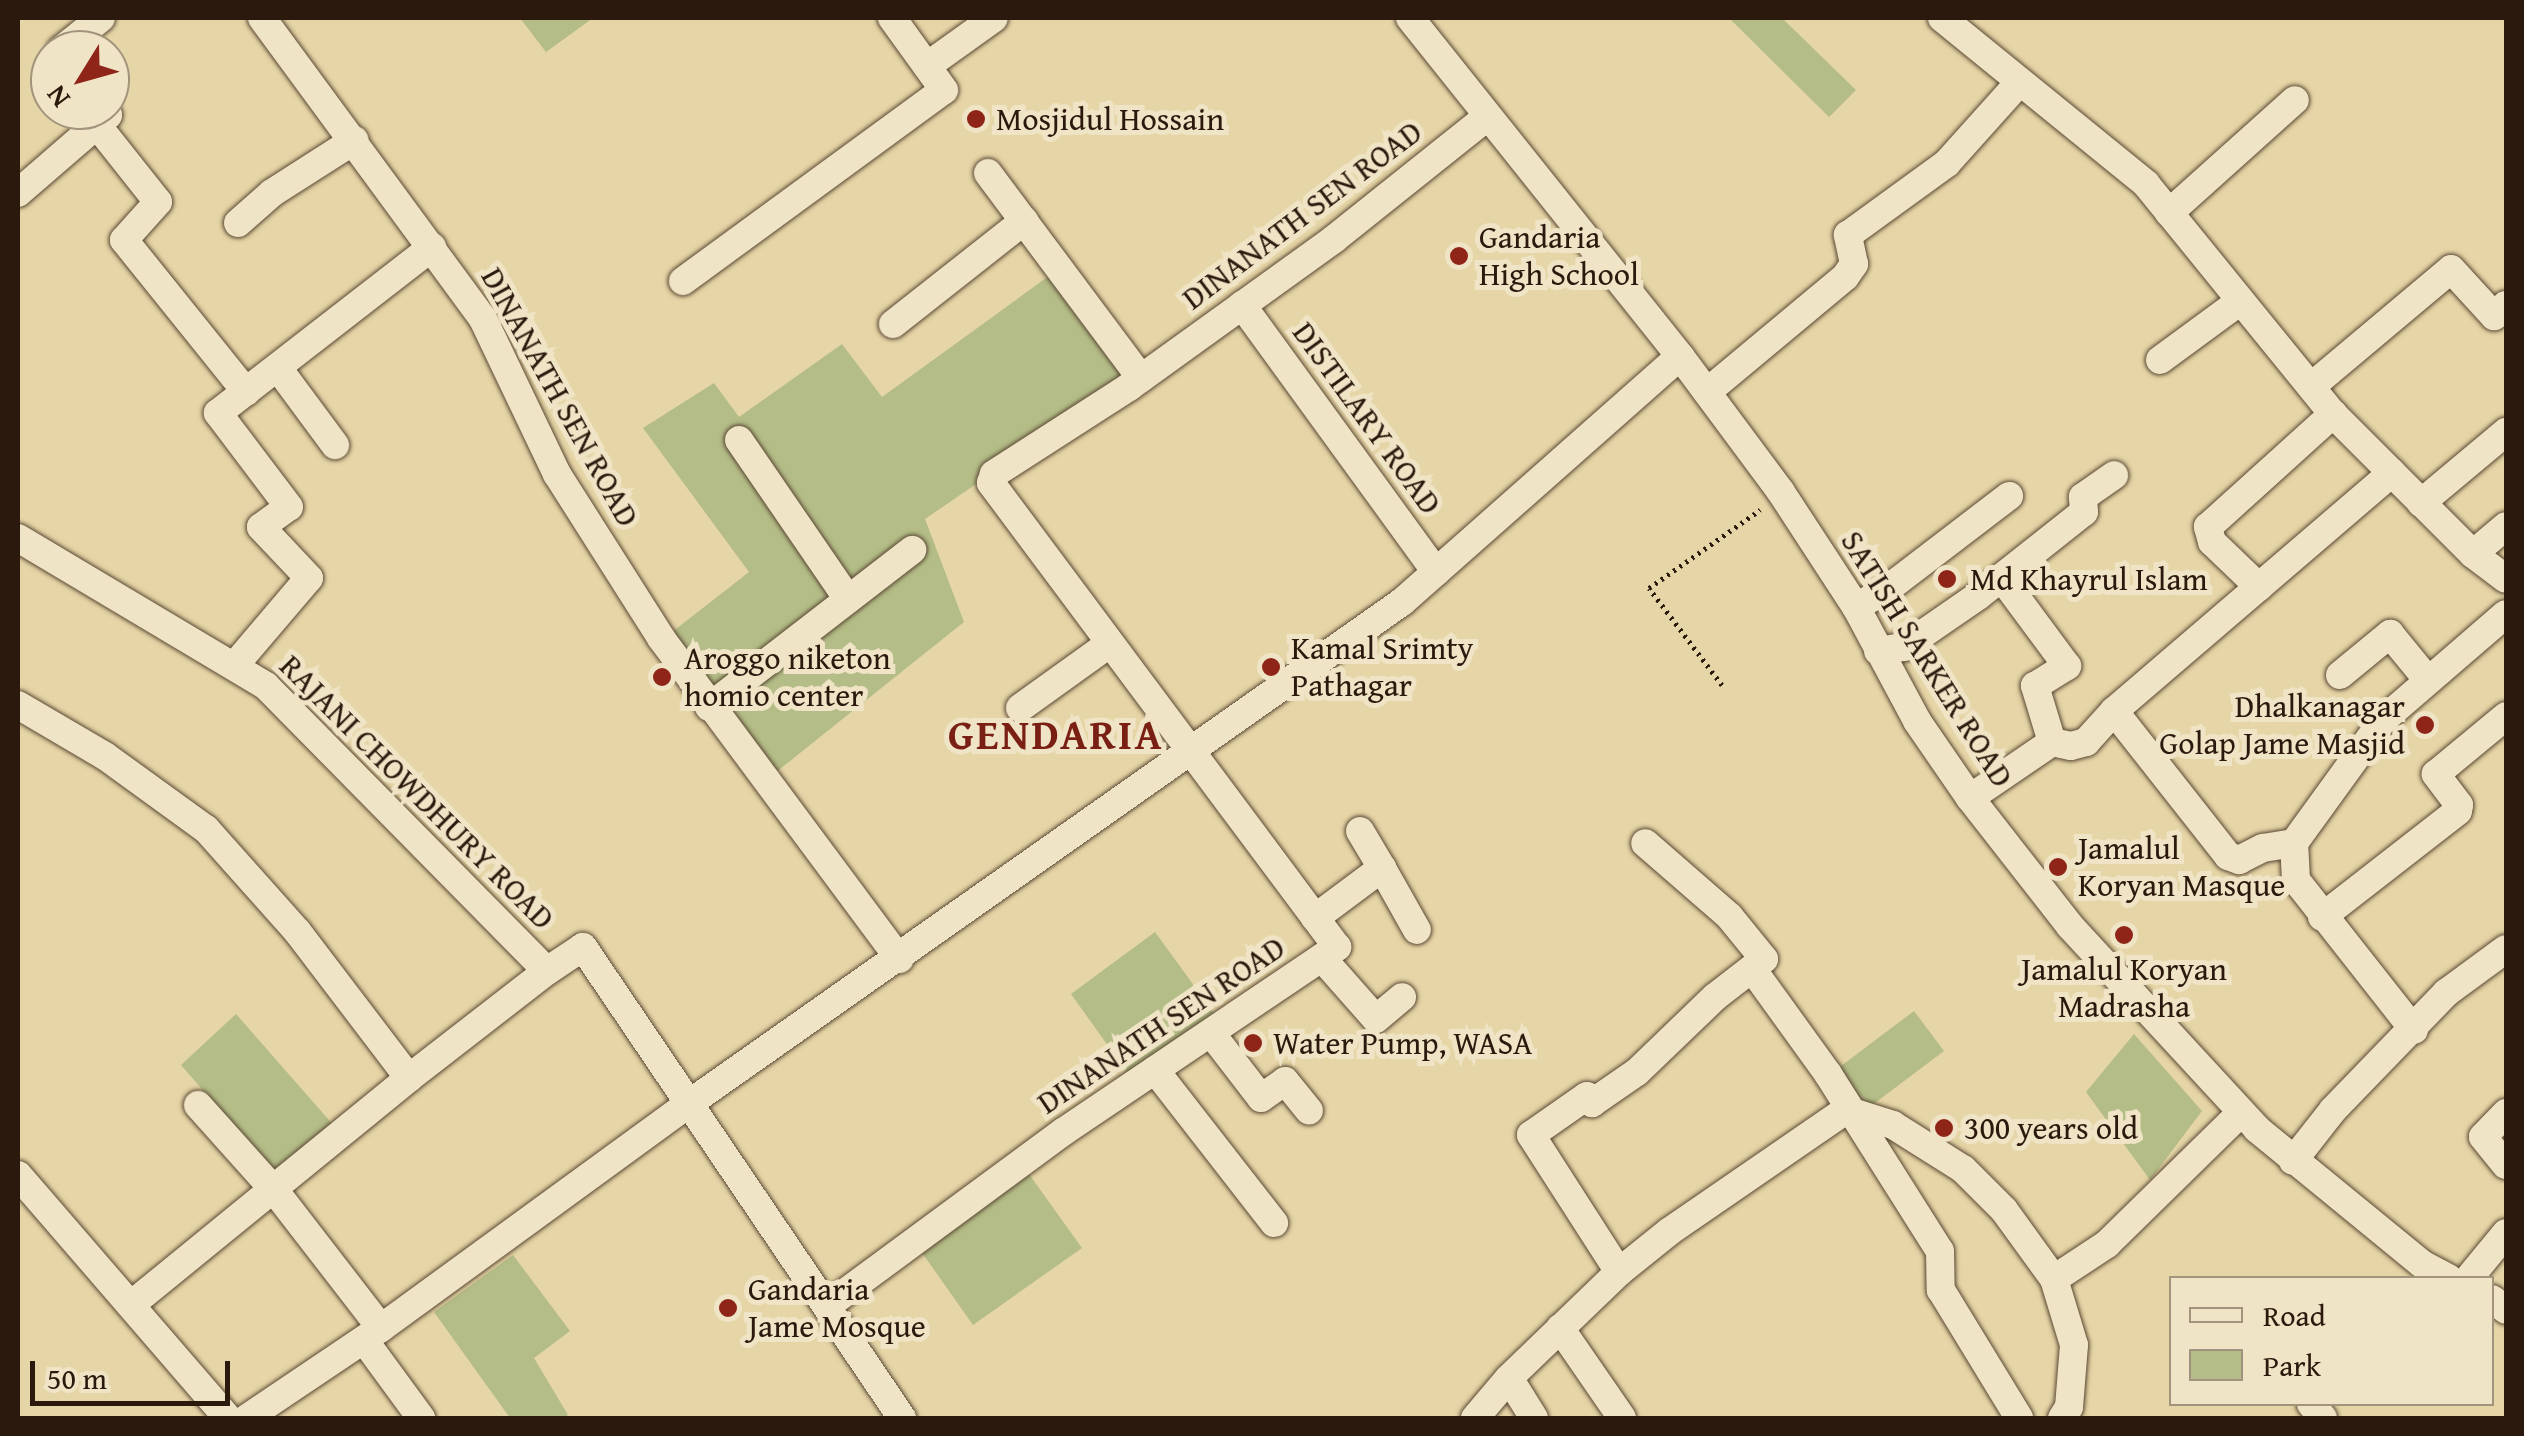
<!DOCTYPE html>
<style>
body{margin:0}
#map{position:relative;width:2524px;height:1436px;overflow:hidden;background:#e6d5a6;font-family:"Gentium Book Plus",serif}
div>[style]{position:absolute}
.green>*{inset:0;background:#b4bd87}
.path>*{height:5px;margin-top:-2.5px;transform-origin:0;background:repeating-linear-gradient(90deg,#2c190e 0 2.5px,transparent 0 7.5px)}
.roads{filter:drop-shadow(0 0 2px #5a4834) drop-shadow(0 0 2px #5a4834)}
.street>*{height:28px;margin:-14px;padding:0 14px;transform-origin:14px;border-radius:14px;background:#efe4c5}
.dots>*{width:28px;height:28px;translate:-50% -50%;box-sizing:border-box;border:5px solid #efe4c5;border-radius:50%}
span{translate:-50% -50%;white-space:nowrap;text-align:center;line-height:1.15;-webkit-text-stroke:10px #efe4c5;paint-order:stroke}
.poi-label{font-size:32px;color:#2c190e}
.left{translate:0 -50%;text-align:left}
.right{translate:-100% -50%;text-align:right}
.street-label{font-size:32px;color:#2c190e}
.district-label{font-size:42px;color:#7a1f14;font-weight:700;letter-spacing:2.5px}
.frame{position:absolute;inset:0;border:20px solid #2c190e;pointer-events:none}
.legend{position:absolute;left:2169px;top:1276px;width:325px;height:130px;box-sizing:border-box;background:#efe4c5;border:2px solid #a1937c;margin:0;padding:12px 18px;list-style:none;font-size:30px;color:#2c190e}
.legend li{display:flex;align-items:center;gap:20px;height:50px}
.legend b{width:50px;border:2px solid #a1937c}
.north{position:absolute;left:30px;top:30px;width:100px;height:100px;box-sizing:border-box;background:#efe4c5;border:2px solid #a1937c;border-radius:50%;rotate:233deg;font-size:28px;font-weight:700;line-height:40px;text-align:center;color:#2c190e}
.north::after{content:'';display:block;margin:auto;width:35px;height:45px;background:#8f2418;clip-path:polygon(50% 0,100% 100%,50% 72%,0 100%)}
.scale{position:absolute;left:30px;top:1361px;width:200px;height:45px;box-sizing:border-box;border:5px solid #2c190e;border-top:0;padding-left:12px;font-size:30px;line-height:35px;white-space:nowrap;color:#2c190e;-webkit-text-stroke:8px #efe4c5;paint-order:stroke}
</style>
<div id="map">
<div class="green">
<div style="clip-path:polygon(520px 18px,593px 18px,546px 52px)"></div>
<div style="clip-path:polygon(1729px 18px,1782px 18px,1856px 90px,1829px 117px)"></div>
<div style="clip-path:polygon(1053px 273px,1129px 379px,925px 519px,964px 622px,770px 777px,667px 636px,749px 572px,643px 428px,714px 383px,739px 417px,842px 344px,882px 397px)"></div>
<div style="clip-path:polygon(1155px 932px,1214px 1013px,1129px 1075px,1071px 994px)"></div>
<div style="clip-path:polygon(1914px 1011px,1944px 1051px,1867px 1109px,1837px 1069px)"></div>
<div style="clip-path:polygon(236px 1014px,335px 1127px,278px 1177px,181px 1065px)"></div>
<div style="clip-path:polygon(2134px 1034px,2202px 1111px,2150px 1180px,2086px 1092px)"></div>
<div style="clip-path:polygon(1026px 1170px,1082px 1248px,973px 1325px,918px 1247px)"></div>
<div style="clip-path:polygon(513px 1255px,570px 1331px,534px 1358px,568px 1415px,563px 1418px,510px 1418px,434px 1312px)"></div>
</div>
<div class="path">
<div style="left:1722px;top:685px;width:121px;rotate:-127deg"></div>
<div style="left:1649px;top:588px;width:136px;rotate:-35.1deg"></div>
</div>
<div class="roads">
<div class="street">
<div style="left:262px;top:18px;width:373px;rotate:53.7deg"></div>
<div style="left:483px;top:319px;width:172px;rotate:64.5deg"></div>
<div style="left:557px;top:474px;width:194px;rotate:57.6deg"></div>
<div style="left:661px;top:638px;width:400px;rotate:53.4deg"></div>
<div style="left:1410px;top:18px;width:433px;rotate:51.4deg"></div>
<div style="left:1680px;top:356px;width:169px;rotate:53.4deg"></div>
<div style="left:1781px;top:492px;width:137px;rotate:56.9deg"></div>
<div style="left:1856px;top:607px;width:129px;rotate:61.8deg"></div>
<div style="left:1917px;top:721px;width:93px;rotate:55.5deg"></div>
<div style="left:1970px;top:798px;width:162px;rotate:52deg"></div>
<div style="left:2070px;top:926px;width:276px;rotate:47.3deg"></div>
<div style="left:2257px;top:1129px;width:213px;rotate:39.3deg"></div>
<div style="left:2422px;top:1264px;width:30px;rotate:28deg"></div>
<div style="left:1942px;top:18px;width:263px;rotate:39.1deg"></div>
<div style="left:2146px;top:184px;width:296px;rotate:50.9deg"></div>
<div style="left:2333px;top:414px;width:198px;rotate:45deg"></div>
<div style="left:2473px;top:554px;width:41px;rotate:37.1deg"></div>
<div style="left:61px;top:50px;width:51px;rotate:-38.7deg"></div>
<div style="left:927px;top:66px;width:82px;rotate:-35.6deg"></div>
<div style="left:97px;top:125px;width:98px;rotate:51.6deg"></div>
<div style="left:158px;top:202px;width:51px;rotate:131.8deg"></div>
<div style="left:124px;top:240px;width:195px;rotate:51.2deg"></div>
<div style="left:988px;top:173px;width:256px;rotate:53.3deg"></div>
<div style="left:18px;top:193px;width:119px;rotate:-40.9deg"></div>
<div style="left:108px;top:115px;width:4px;rotate:-124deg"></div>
<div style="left:2169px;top:213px;width:169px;rotate:-41.9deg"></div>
<div style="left:238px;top:223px;width:45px;rotate:-41.4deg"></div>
<div style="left:272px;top:193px;width:98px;rotate:-32.6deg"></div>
<div style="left:683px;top:281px;width:323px;rotate:-36.2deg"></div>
<div style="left:944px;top:90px;width:89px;rotate:-125.8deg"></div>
<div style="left:1242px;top:305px;width:330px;rotate:54deg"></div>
<div style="left:893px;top:324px;width:167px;rotate:-38.2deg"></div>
<div style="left:2160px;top:360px;width:98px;rotate:-36.3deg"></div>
<div style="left:278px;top:368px;width:96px;rotate:53.5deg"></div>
<div style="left:2313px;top:385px;width:180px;rotate:-40deg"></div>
<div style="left:2451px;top:269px;width:64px;rotate:47.5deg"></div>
<div style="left:2494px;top:316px;width:16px;rotate:-43deg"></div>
<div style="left:1707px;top:392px;width:180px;rotate:-39.8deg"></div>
<div style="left:1845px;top:277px;width:16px;rotate:-55deg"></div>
<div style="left:1854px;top:264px;width:30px;rotate:-102deg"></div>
<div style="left:1848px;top:235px;width:122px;rotate:-36deg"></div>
<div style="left:1947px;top:163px;width:106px;rotate:-48.1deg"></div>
<div style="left:739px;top:440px;width:193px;rotate:55.6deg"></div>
<div style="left:2421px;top:503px;width:111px;rotate:-39.9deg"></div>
<div style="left:18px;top:538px;width:289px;rotate:30.8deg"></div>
<div style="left:266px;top:686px;width:400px;rotate:45.4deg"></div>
<div style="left:547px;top:971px;width:43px;rotate:-33.7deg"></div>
<div style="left:583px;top:947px;width:569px;rotate:55.89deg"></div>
<div style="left:2473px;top:554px;width:43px;rotate:-40.3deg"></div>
<div style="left:2259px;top:587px;width:65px;rotate:-136.2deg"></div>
<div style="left:2212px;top:542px;width:16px;rotate:-105deg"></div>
<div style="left:2208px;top:527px;width:169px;rotate:-42.1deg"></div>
<div style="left:1856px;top:607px;width:39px;rotate:-30deg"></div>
<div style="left:1890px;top:587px;width:150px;rotate:-37.4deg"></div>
<div style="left:1878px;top:651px;width:26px;rotate:-9deg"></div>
<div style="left:1904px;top:647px;width:90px;rotate:-34.6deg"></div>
<div style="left:1978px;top:596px;width:135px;rotate:-38.4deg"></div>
<div style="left:2084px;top:512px;width:15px;rotate:-94deg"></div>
<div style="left:2083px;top:497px;width:38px;rotate:-35deg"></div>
<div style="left:235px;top:665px;width:114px;rotate:-49.6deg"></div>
<div style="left:309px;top:578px;width:70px;rotate:-133.3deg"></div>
<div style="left:261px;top:527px;width:34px;rotate:-36deg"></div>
<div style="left:289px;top:507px;width:118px;rotate:-127.1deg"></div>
<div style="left:218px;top:413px;width:271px;rotate:-37.8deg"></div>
<div style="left:2340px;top:675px;width:65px;rotate:-39.4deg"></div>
<div style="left:2390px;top:634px;width:58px;rotate:50.6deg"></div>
<div style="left:18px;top:705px;width:101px;rotate:30.4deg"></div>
<div style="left:105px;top:756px;width:125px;rotate:35.9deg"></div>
<div style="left:206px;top:829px;width:137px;rotate:48.3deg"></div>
<div style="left:297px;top:931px;width:185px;rotate:52.7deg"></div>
<div style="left:409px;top:1078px;width:175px;rotate:-37.8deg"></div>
<div style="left:709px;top:707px;width:257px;rotate:-37.7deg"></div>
<div style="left:1020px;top:708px;width:110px;rotate:-35.7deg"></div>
<div style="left:2114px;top:711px;width:184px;rotate:51.8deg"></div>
<div style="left:2228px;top:856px;width:12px;rotate:20deg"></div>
<div style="left:2239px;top:860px;width:27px;rotate:-27deg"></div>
<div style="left:2263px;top:848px;width:31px;rotate:-9deg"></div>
<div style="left:2052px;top:742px;width:19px;rotate:12deg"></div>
<div style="left:2071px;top:746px;width:16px;rotate:-15deg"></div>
<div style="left:2086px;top:742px;width:42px;rotate:-47.9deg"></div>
<div style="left:2114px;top:711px;width:366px;rotate:-40.6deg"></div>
<div style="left:1970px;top:798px;width:99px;rotate:-34.3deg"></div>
<div style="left:2052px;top:742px;width:59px;rotate:-106.9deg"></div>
<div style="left:2035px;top:686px;width:38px;rotate:-32deg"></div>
<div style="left:2067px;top:666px;width:109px;rotate:-126.5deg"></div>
<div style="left:1360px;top:831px;width:43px;rotate:59.3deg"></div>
<div style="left:2322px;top:917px;width:172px;rotate:-37.9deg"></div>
<div style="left:2458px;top:811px;width:6px;rotate:-81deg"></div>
<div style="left:2459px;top:805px;width:39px;rotate:-127deg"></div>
<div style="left:2436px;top:774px;width:91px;rotate:-39.6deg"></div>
<div style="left:1315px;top:918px;width:84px;rotate:-36.7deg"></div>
<div style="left:1382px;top:868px;width:71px;rotate:60.6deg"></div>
<div style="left:1322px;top:958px;width:81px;rotate:48.5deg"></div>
<div style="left:1376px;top:1019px;width:34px;rotate:-40deg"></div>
<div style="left:1753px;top:970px;width:128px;rotate:54.2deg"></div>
<div style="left:1828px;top:1074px;width:209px;rotate:57.7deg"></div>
<div style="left:1940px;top:1251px;width:39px;rotate:89deg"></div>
<div style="left:1941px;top:1290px;width:150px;rotate:58.6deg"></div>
<div style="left:2414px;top:1030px;width:191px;rotate:-128.2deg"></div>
<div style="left:2296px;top:880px;width:37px;rotate:-93deg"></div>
<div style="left:2294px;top:843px;width:152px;rotate:-54.1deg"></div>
<div style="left:2383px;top:720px;width:162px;rotate:-40.8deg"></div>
<div style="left:1211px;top:1033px;width:82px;rotate:52.4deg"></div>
<div style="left:1261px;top:1098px;width:29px;rotate:-35deg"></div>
<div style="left:1285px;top:1081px;width:38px;rotate:51deg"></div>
<div style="left:1155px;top:1070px;width:194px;rotate:52.1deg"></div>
<div style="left:198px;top:1105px;width:115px;rotate:48.2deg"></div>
<div style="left:275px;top:1191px;width:173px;rotate:52.3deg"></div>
<div style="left:2506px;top:1113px;width:33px;rotate:134deg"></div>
<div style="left:2483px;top:1137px;width:36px;rotate:51deg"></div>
<div style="left:2293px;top:1161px;width:65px;rotate:-51.9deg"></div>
<div style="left:2333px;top:1110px;width:163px;rotate:-46deg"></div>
<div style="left:2446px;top:993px;width:74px;rotate:-36.3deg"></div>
<div style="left:18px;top:1175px;width:321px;rotate:49.2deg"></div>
<div style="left:1619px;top:1272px;width:163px;rotate:-122.7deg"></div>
<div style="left:1531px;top:1135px;width:68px;rotate:-34.9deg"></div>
<div style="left:1587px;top:1096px;width:9px;rotate:54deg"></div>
<div style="left:1592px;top:1103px;width:55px;rotate:-34.6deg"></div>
<div style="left:1637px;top:1072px;width:108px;rotate:-43.9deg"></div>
<div style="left:1715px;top:997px;width:62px;rotate:-37.8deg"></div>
<div style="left:1764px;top:959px;width:55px;rotate:-129.1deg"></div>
<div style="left:1729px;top:916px;width:111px;rotate:-139deg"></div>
<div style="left:2469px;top:1278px;width:58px;rotate:-50.6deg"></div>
<div style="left:2054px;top:1279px;width:69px;rotate:73.1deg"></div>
<div style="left:2074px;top:1345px;width:62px;rotate:94.6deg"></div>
<div style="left:2069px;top:1407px;width:13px;rotate:122deg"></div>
<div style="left:2492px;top:1299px;width:18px;rotate:38deg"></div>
<div style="left:132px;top:1304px;width:357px;rotate:-39.2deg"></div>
<div style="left:827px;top:1306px;width:293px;rotate:-36.4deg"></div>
<div style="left:1063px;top:1132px;width:331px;rotate:-34deg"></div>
<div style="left:1337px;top:947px;width:579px;rotate:-126.71deg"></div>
<div style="left:991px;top:483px;width:9px;rotate:-72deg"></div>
<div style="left:994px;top:474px;width:161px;rotate:-32.8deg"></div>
<div style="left:1129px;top:387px;width:253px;rotate:-35.8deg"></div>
<div style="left:1334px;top:239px;width:196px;rotate:-38.6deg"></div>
<div style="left:1560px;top:1328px;width:109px;rotate:55.4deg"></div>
<div style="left:364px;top:1340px;width:97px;rotate:53.8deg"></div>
<div style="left:1509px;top:1378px;width:47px;rotate:58deg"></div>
<div style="left:2311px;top:1404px;width:18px;rotate:49deg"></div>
<div style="left:247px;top:1418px;width:161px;rotate:-33.9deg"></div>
<div style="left:381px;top:1328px;width:379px;rotate:-36.1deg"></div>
<div style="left:687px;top:1105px;width:874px;rotate:-35.13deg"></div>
<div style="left:1402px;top:602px;width:371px;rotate:-41.5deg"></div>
<div style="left:1475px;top:1418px;width:52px;rotate:-49.6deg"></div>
<div style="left:1509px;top:1378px;width:153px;rotate:-43.9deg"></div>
<div style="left:1619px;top:1272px;width:65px;rotate:-38.8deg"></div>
<div style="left:1670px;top:1231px;width:214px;rotate:-34.5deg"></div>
<div style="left:1846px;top:1110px;width:49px;rotate:17.7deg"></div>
<div style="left:1893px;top:1125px;width:83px;rotate:32.2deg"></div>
<div style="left:1963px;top:1169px;width:58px;rotate:45deg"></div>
<div style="left:2004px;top:1210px;width:85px;rotate:54.1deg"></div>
<div style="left:2054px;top:1279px;width:64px;rotate:-33.4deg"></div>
<div style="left:2107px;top:1244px;width:187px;rotate:-44.4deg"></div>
</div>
</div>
<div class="dots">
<div style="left:976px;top:119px;background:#8f2418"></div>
<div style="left:1459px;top:256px;background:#8f2418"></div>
<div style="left:1947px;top:579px;background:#8f2418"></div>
<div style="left:1271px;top:667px;background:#8f2418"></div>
<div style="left:662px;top:677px;background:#8f2418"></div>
<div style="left:2425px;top:725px;background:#8f2418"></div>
<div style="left:2058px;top:867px;background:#8f2418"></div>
<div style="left:2124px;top:935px;background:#8f2418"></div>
<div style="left:1253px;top:1043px;background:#8f2418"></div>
<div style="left:1944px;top:1128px;background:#8f2418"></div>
<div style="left:728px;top:1308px;background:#8f2418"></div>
</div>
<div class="poi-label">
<span class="left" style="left:996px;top:119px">Mosjidul Hossain</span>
<span class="left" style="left:1479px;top:256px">Gandaria<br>High School</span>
<span class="left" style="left:1970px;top:579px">Md Khayrul Islam</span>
<span class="left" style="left:1291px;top:667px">Kamal Srimty<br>Pathagar</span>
<span class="left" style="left:684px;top:677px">Aroggo niketon<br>homio center</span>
<span class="right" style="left:2405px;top:725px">Dhalkanagar<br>Golap Jame Masjid</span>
<span class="left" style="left:2078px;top:867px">Jamalul<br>Koryan Masque</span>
<span style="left:2124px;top:988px">Jamalul Koryan<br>Madrasha</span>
<span class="left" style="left:1273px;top:1043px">Water Pump, WASA</span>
<span class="left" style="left:1964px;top:1128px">300 years old</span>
<span class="left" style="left:748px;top:1308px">Gandaria<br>Jame Mosque</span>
</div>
<div class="street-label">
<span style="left:1302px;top:215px;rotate:-37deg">DINANATH SEN ROAD</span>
<span style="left:560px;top:397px;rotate:61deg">DINANATH SEN ROAD</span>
<span style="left:1367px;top:418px;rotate:54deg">DISTILARY ROAD</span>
<span style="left:1927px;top:659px;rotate:58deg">SATISH SARKER ROAD</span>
<span style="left:417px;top:792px;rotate:45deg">RAJANI CHOWDHURY ROAD</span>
<span style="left:1161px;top:1025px;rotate:-34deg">DINANATH SEN ROAD</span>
</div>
<div class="district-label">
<span style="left:1056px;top:734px">GENDARIA</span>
</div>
<div class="frame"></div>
<ul class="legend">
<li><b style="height:12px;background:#efe4c5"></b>Road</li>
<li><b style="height:28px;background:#b4bd87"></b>Park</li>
</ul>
<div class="north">N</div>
<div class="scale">50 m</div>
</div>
